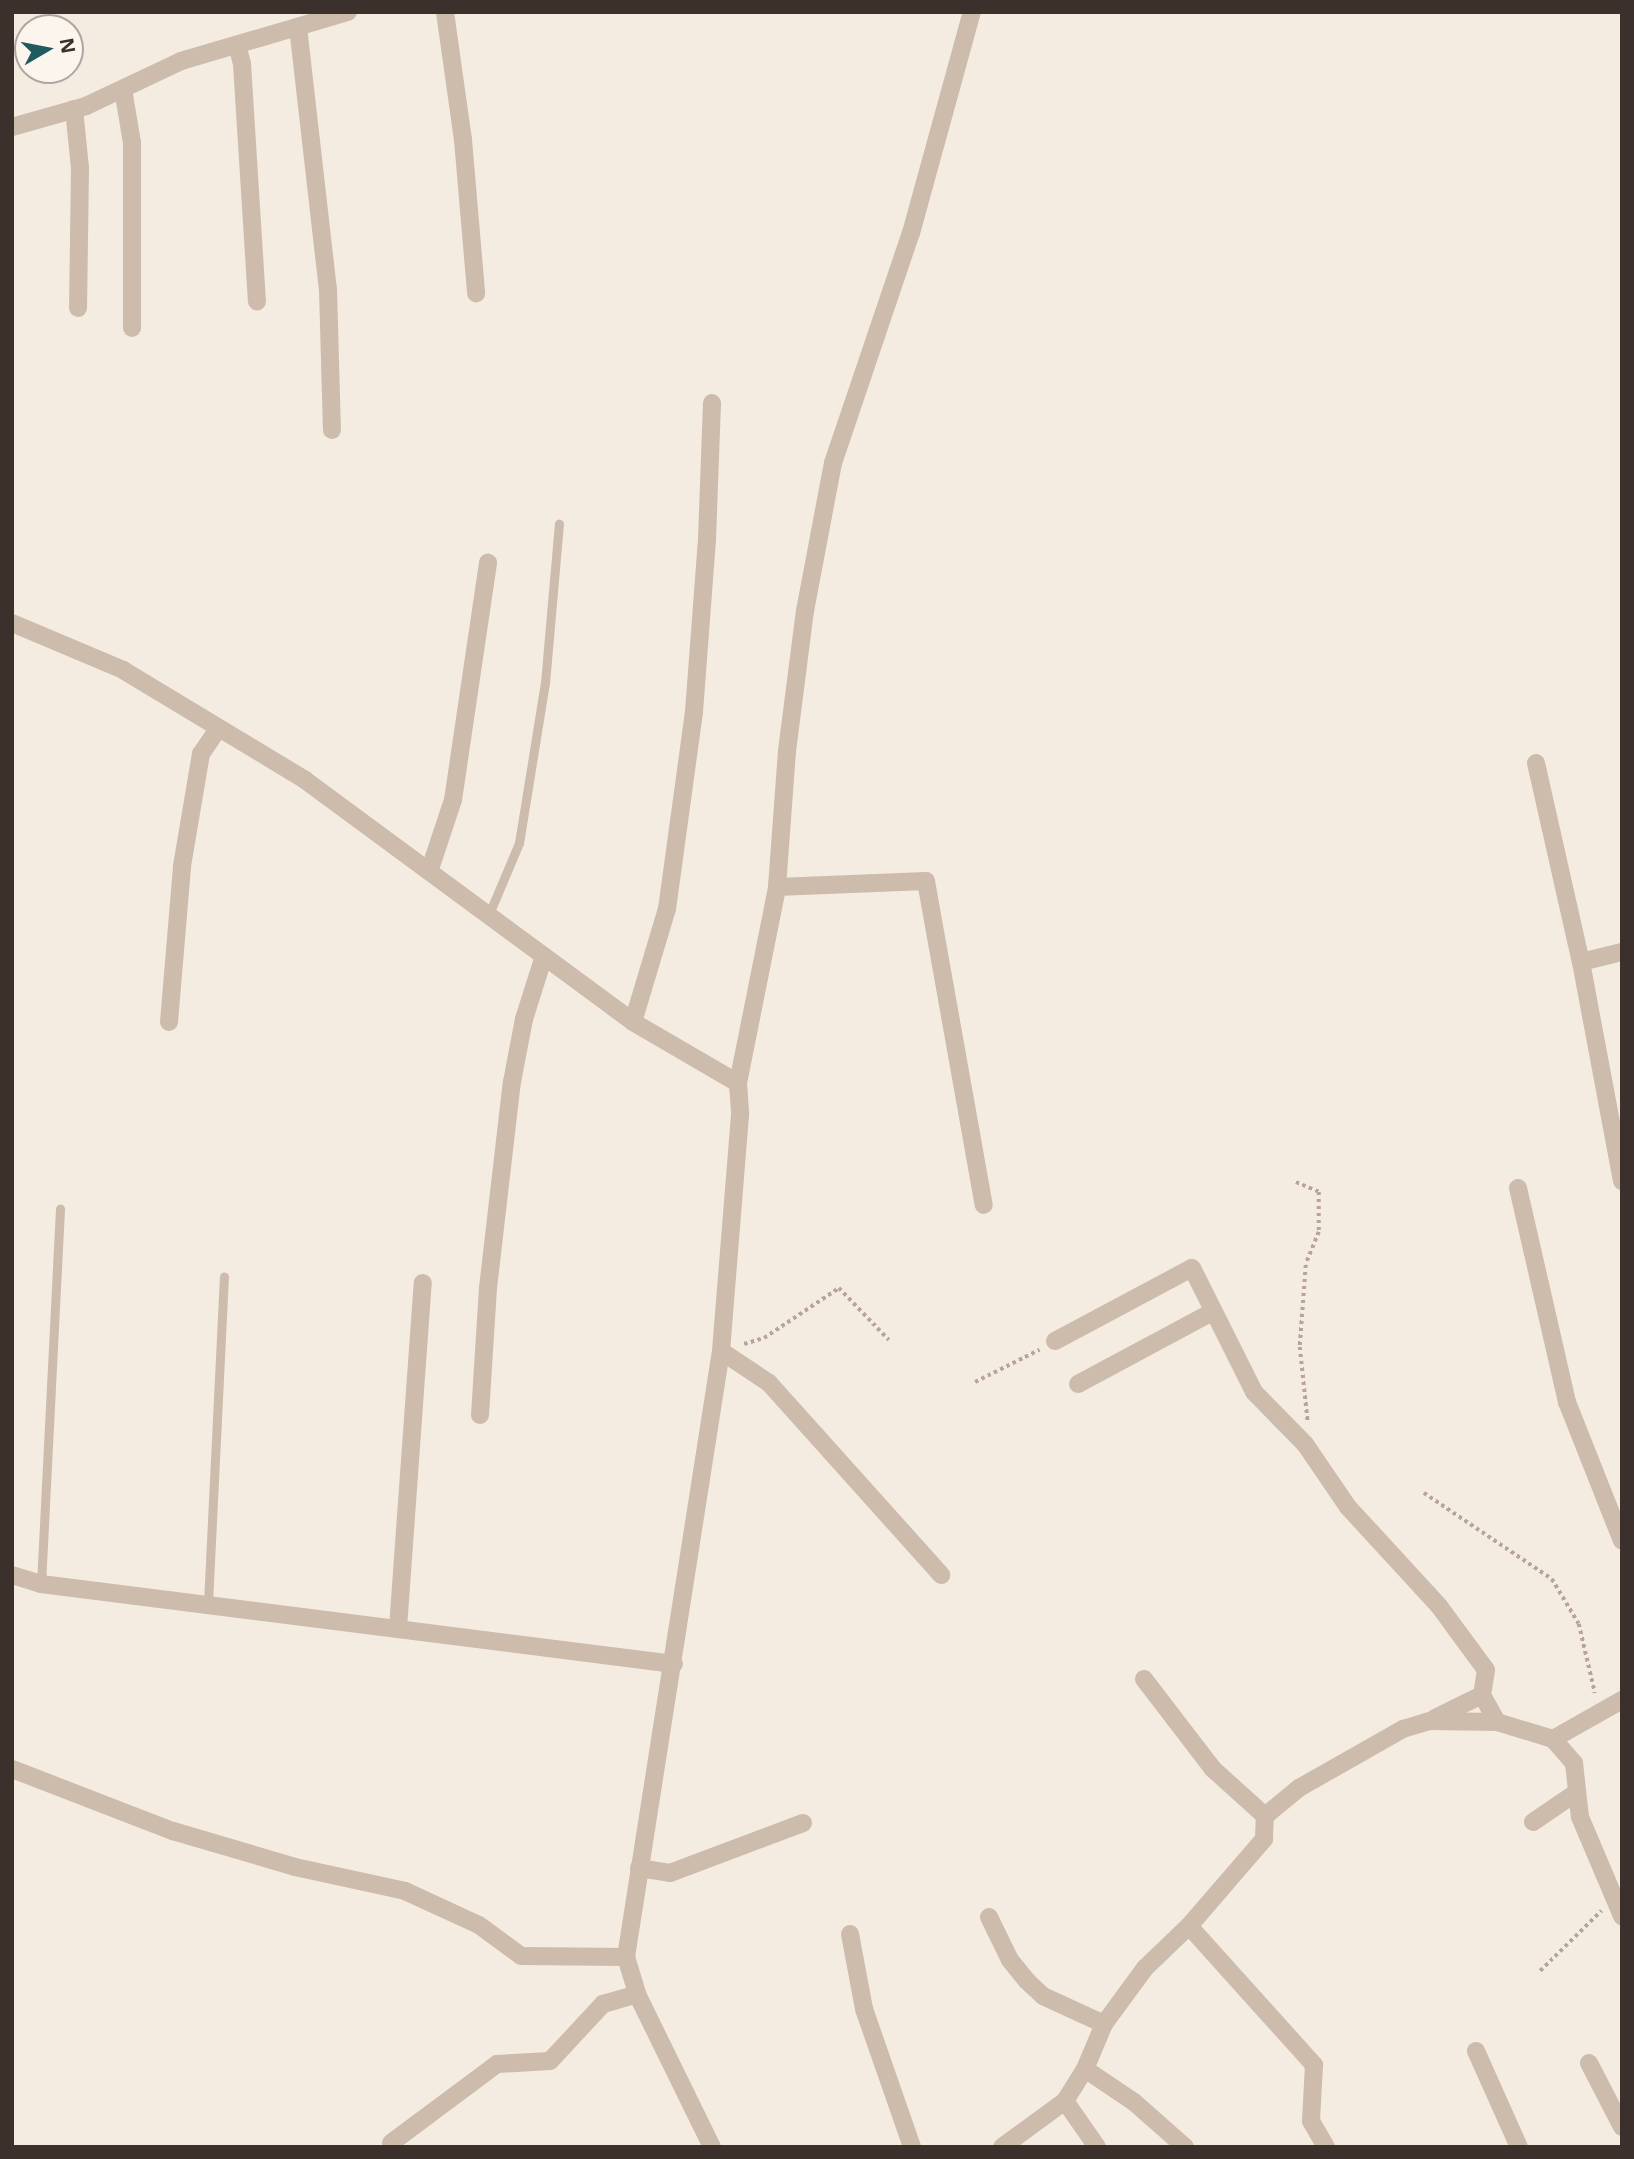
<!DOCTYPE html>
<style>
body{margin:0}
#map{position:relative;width:1634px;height:2159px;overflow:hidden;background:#f4ebe1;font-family:"Open Sans",sans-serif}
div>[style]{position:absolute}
.path>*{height:3.5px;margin-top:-1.75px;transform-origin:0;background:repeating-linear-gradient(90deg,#b9a596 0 3.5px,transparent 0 7px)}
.service>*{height:9px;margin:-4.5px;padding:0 4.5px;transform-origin:4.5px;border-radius:4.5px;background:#cdbbac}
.minor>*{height:18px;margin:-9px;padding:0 9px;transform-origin:9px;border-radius:9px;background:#cdbbac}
span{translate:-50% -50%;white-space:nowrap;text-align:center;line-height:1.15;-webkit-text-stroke:7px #fbf5ee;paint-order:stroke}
.frame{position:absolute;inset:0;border:14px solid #3b302b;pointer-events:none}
.north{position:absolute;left:14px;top:14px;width:70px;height:70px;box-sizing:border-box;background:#fbf5ee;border:2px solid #aea6a0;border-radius:50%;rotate:80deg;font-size:19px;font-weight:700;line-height:28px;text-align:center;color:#3b302b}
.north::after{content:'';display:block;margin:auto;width:24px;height:32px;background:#1f5a5e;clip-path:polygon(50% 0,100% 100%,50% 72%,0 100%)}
</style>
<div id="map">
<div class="path">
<div style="left:1296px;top:1182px;width:25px;rotate:23deg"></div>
<div style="left:1319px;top:1192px;width:40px;rotate:90deg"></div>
<div style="left:1319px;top:1232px;width:35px;rotate:112deg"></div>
<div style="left:1306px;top:1265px;width:82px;rotate:94.2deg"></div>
<div style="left:1300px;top:1347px;width:76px;rotate:84deg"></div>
<div style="left:744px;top:1344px;width:21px;rotate:-17deg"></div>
<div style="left:764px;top:1338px;width:90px;rotate:-33.7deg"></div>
<div style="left:839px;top:1288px;width:72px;rotate:46.1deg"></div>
<div style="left:975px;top:1382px;width:72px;rotate:-26.6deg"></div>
<div style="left:1424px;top:1493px;width:154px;rotate:33.9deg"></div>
<div style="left:1552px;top:1579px;width:52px;rotate:59deg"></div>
<div style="left:1579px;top:1624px;width:71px;rotate:76.9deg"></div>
<div style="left:1540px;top:1971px;width:86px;rotate:-44.5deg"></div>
</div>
<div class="service">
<div style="left:489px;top:914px;width:77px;rotate:-67.1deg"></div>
<div style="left:519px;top:843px;width:162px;rotate:-80.8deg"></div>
<div style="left:545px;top:683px;width:160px;rotate:-85deg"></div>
<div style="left:41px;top:1584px;width:376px;rotate:-87.1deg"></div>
<div style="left:208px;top:1603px;width:327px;rotate:-87.2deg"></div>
</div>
<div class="minor">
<div style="left:445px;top:12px;width:129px;rotate:82deg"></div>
<div style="left:463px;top:140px;width:154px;rotate:85.1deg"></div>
<div style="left:298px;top:27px;width:264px;rotate:83.5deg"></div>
<div style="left:328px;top:289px;width:141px;rotate:88.4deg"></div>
<div style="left:237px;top:45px;width:20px;rotate:75deg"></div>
<div style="left:242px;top:64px;width:238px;rotate:86.4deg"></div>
<div style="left:123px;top:89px;width:55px;rotate:80.5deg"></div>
<div style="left:132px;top:143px;width:185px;rotate:90deg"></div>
<div style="left:74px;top:109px;width:59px;rotate:84.2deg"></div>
<div style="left:80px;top:168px;width:140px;rotate:90.8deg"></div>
<div style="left:12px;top:127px;width:77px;rotate:-15.8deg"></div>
<div style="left:86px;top:106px;width:105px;rotate:-25.3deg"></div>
<div style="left:181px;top:61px;width:174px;rotate:-16.4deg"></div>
<div style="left:12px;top:623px;width:121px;rotate:22.9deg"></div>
<div style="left:123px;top:670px;width:213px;rotate:31.1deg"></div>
<div style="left:305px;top:780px;width:408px;rotate:36.4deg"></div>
<div style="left:633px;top:1022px;width:121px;rotate:30.2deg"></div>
<div style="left:738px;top:1083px;width:32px;rotate:86deg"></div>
<div style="left:740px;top:1115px;width:237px;rotate:94.6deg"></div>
<div style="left:721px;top:1351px;width:613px;rotate:98.91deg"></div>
<div style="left:626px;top:1957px;width:39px;rotate:73deg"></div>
<div style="left:637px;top:1994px;width:170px;rotate:63.9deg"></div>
<div style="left:1536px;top:763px;width:204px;rotate:77.3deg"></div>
<div style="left:1581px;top:962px;width:223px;rotate:79.4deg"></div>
<div style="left:430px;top:869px;width:73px;rotate:-71.6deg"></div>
<div style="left:453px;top:800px;width:240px;rotate:-81.6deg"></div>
<div style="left:777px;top:887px;width:149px;rotate:-2.3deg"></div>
<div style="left:926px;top:881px;width:329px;rotate:79.9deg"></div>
<div style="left:1581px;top:962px;width:42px;rotate:-13.7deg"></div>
<div style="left:169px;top:1022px;width:157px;rotate:-85.2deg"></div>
<div style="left:182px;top:866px;width:114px;rotate:-80.4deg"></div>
<div style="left:201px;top:754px;width:30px;rotate:-56deg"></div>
<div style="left:633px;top:1022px;width:118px;rotate:-73.3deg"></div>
<div style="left:667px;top:909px;width:199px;rotate:-82.2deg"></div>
<div style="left:694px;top:712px;width:173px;rotate:-85.7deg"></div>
<div style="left:707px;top:539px;width:136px;rotate:-87.9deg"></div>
<div style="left:738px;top:1083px;width:200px;rotate:-78.7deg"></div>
<div style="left:777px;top:887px;width:136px;rotate:-85.8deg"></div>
<div style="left:787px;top:751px;width:141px;rotate:-82.7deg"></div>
<div style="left:805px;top:611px;width:151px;rotate:-79.3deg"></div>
<div style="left:833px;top:463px;width:243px;rotate:-71.3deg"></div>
<div style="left:911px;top:233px;width:229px;rotate:-74.6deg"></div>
<div style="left:1518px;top:1188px;width:220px;rotate:77.1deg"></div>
<div style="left:1567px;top:1402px;width:149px;rotate:68.4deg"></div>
<div style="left:1055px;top:1341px;width:155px;rotate:-28.1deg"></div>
<div style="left:1192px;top:1268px;width:139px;rotate:63.4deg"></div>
<div style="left:1254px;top:1392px;width:73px;rotate:45.6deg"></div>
<div style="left:1305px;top:1444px;width:76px;rotate:55.7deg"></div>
<div style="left:1348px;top:1507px;width:134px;rotate:47.4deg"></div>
<div style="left:1439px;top:1606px;width:79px;rotate:53.7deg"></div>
<div style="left:1486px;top:1670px;width:25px;rotate:99deg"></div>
<div style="left:1482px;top:1695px;width:31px;rotate:61deg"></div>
<div style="left:721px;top:1351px;width:58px;rotate:33.7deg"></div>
<div style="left:769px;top:1383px;width:258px;rotate:48.1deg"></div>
<div style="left:1078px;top:1384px;width:152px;rotate:-28.2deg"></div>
<div style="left:480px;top:1415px;width:127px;rotate:-86.4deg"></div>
<div style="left:488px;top:1288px;width:207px;rotate:-83.4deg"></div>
<div style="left:512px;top:1082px;width:64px;rotate:-79.2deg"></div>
<div style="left:524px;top:1019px;width:66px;rotate:-72.4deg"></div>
<div style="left:12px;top:1575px;width:30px;rotate:17deg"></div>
<div style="left:41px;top:1584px;width:638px;rotate:7.2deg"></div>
<div style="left:398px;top:1628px;width:346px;rotate:-85.9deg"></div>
<div style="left:1144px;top:1679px;width:113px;rotate:52.5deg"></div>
<div style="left:1213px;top:1769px;width:70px;rotate:42.1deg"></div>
<div style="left:1435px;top:1718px;width:52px;rotate:-26.1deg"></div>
<div style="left:1553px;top:1739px;width:32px;rotate:49deg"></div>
<div style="left:1574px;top:1763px;width:54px;rotate:83.7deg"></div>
<div style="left:1580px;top:1817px;width:108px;rotate:67deg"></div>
<div style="left:12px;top:1769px;width:173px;rotate:21.1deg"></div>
<div style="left:173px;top:1831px;width:127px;rotate:16.4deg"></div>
<div style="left:295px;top:1867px;width:113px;rotate:12.3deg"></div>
<div style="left:405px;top:1891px;width:81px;rotate:24.7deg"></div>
<div style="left:479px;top:1925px;width:52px;rotate:36.4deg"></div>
<div style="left:521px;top:1956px;width:105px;rotate:0.5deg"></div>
<div style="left:1533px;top:1822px;width:50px;rotate:-34.3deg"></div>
<div style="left:639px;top:1868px;width:31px;rotate:9deg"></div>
<div style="left:670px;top:1873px;width:142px;rotate:-20.6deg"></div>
<div style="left:989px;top:1917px;width:48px;rotate:64deg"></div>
<div style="left:1010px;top:1960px;width:27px;rotate:51deg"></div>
<div style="left:1027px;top:1981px;width:22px;rotate:43deg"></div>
<div style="left:1043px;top:1996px;width:67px;rotate:24.7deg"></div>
<div style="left:1189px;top:1926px;width:187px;rotate:48deg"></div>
<div style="left:1314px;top:2065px;width:56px;rotate:93.1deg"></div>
<div style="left:1311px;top:2121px;width:30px;rotate:60deg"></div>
<div style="left:850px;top:1934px;width:76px;rotate:79.4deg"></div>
<div style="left:864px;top:2009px;width:146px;rotate:70.8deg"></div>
<div style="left:1476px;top:2051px;width:105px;rotate:65.9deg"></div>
<div style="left:1589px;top:2063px;width:72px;rotate:62.7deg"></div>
<div style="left:1085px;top:2069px;width:59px;rotate:34deg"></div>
<div style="left:1134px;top:2102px;width:68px;rotate:41.4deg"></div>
<div style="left:1065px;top:2101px;width:56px;rotate:55.2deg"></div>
<div style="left:391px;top:2143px;width:132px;rotate:-36.7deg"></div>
<div style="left:497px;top:2064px;width:53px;rotate:-3.2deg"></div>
<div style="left:550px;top:2061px;width:78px;rotate:-47.1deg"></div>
<div style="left:603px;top:2004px;width:35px;rotate:-16deg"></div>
<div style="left:1002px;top:2147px;width:78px;rotate:-36.1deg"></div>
<div style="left:1065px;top:2101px;width:38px;rotate:-58deg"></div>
<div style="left:1085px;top:2069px;width:49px;rotate:-67.1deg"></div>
<div style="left:1104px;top:2024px;width:69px;rotate:-53.8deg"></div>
<div style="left:1145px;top:1968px;width:61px;rotate:-43.7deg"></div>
<div style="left:1189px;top:1926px;width:115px;rotate:-49.2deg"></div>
<div style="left:1264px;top:1839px;width:23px;rotate:-88deg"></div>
<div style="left:1265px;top:1816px;width:44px;rotate:-39.5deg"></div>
<div style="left:1299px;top:1788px;width:120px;rotate:-29.6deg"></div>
<div style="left:1403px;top:1729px;width:28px;rotate:-17deg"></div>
<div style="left:1430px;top:1721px;width:67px;rotate:0.9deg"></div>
<div style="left:1497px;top:1722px;width:59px;rotate:16.9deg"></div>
<div style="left:1553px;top:1739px;width:79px;rotate:-29.5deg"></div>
</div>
<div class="frame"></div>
<div class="north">N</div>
</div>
